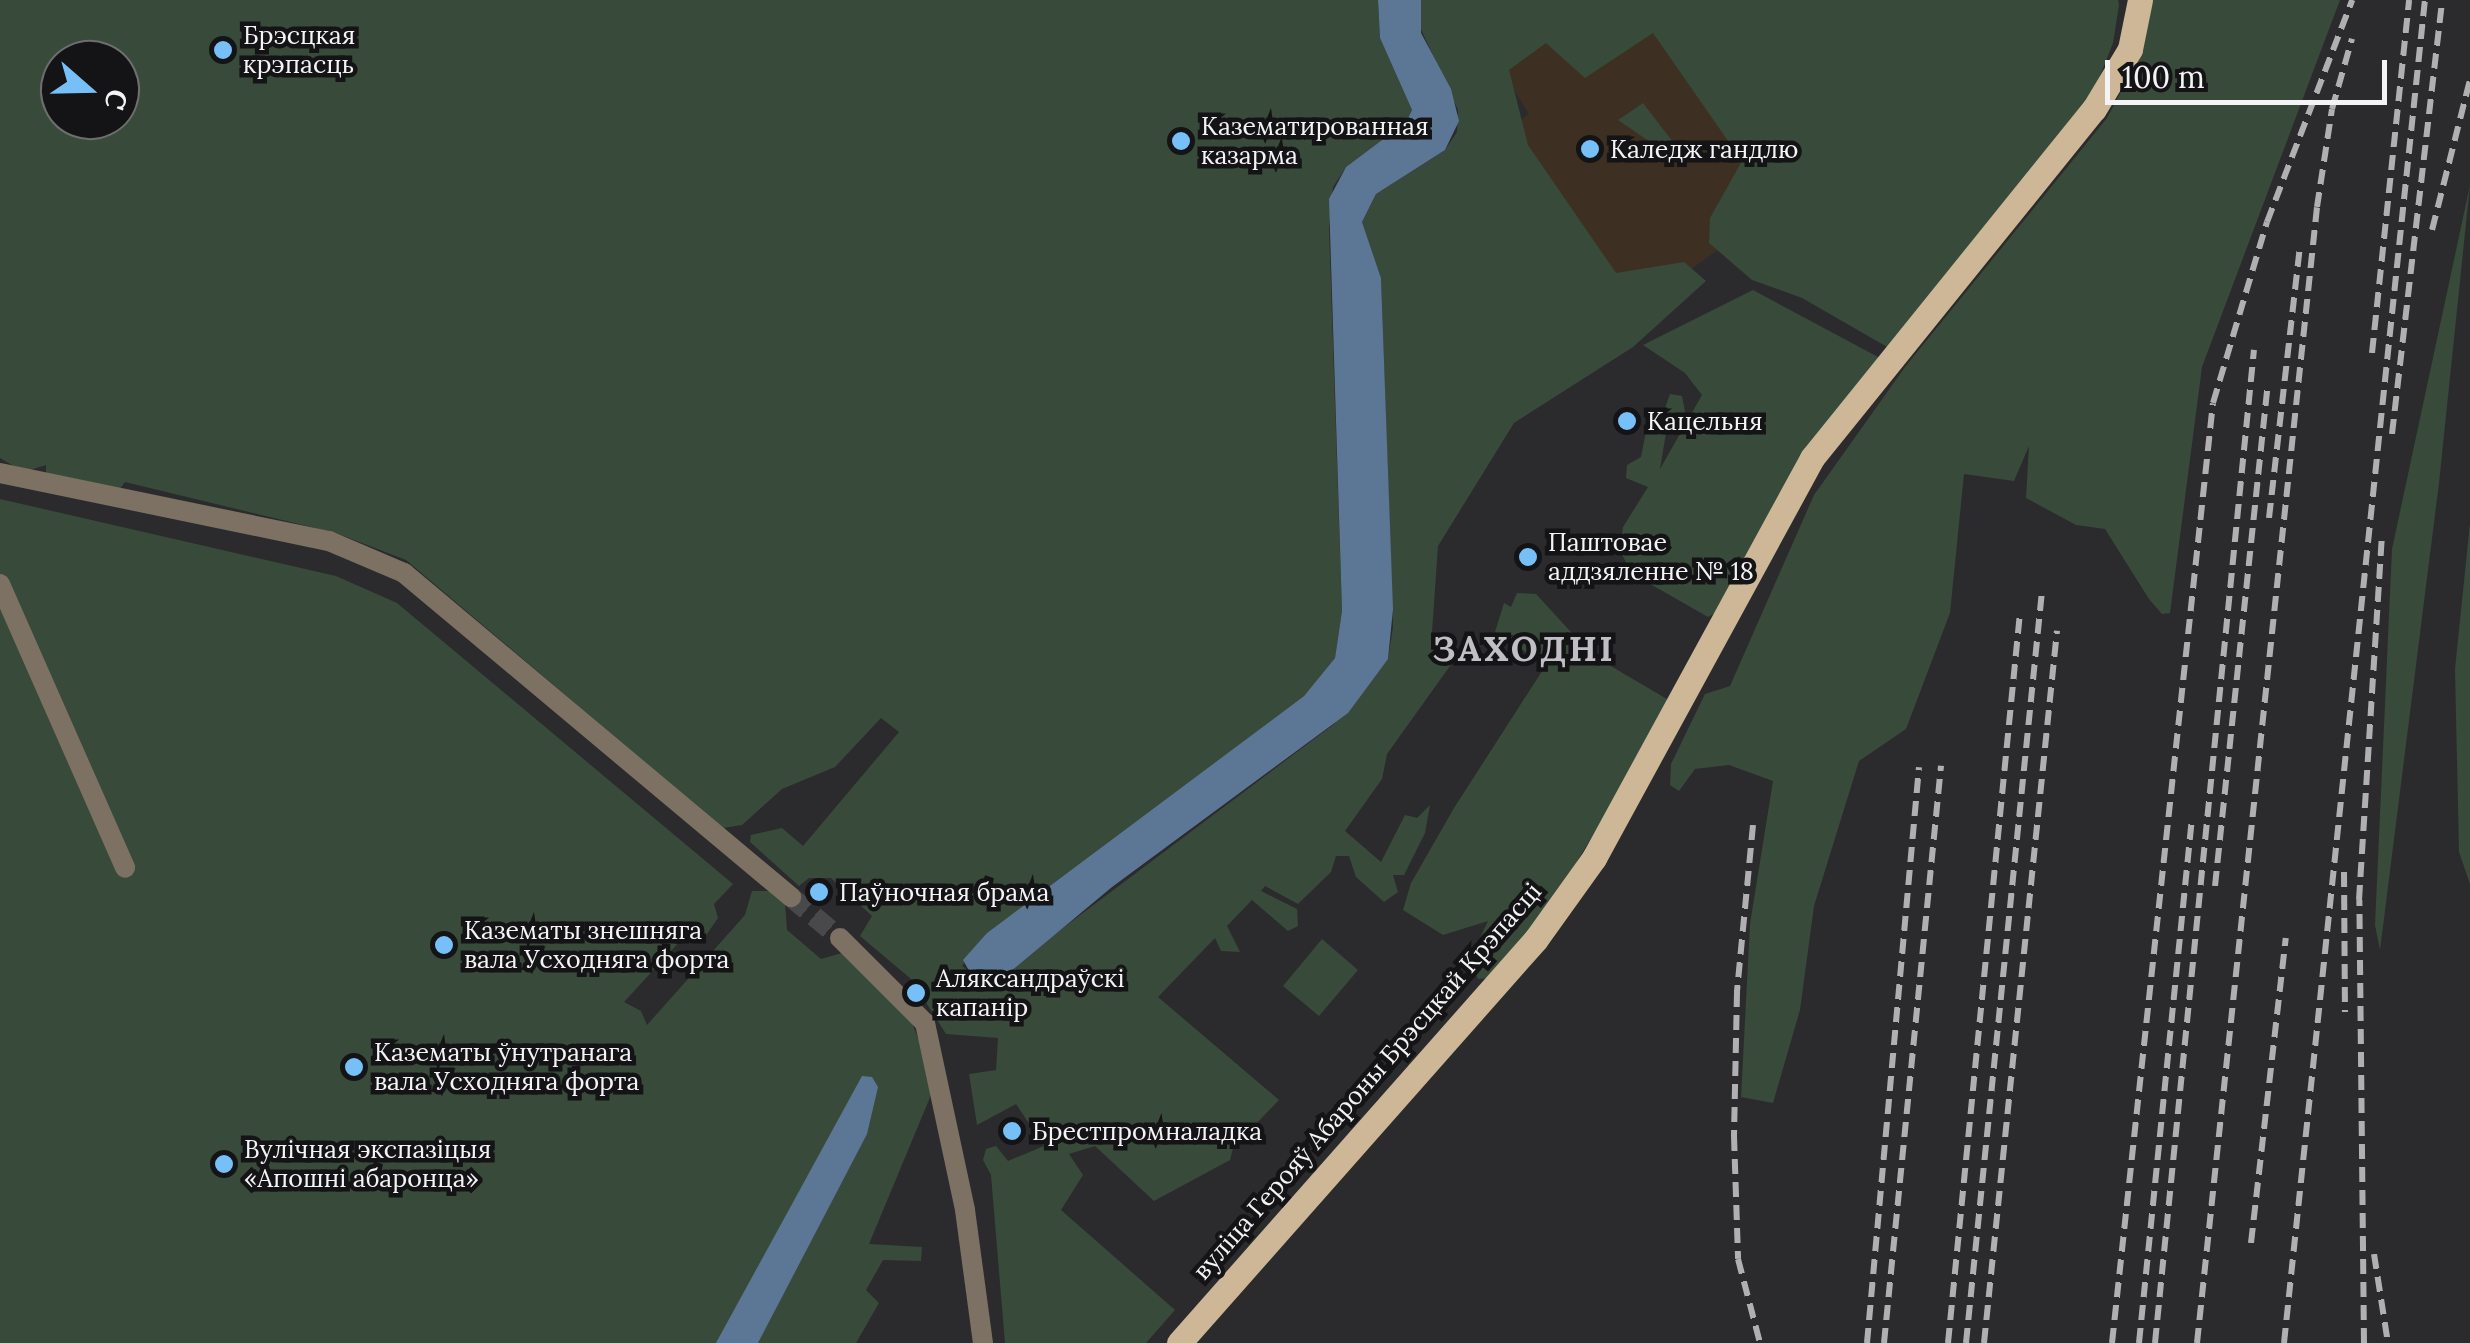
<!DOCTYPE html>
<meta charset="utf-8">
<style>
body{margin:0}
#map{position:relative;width:2470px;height:1343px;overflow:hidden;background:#2b2b2e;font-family:Lora,serif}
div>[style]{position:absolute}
.education>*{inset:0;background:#3d3022}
.green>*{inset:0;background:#384a3a}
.water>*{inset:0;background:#5c7796}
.minor-tunnel>*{height:20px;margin-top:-10px;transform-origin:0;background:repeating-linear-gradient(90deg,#49494c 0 20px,transparent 0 30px)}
.minor>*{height:20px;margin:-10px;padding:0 10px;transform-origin:10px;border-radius:10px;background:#7c7162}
.major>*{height:25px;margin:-12.5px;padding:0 12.5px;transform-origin:12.5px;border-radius:12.5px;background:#cdb797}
.rail>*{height:6px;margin-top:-3px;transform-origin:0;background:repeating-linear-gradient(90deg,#b0afb2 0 15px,transparent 0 23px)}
.dots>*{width:28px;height:28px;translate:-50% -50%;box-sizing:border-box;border:5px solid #141315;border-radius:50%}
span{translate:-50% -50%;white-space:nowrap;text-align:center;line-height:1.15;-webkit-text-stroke:9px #141315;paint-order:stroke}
.poi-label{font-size:25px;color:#f4f3f6}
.left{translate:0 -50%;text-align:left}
.street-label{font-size:25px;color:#f4f3f6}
.district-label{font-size:35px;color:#c0bfc4;font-weight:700;letter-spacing:2.5px}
.north{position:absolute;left:40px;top:40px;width:100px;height:100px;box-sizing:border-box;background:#141315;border:2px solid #6e6d6f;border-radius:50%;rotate:110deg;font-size:28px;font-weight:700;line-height:40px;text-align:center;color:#f4f3f6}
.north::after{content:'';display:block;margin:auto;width:35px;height:45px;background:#76c0f7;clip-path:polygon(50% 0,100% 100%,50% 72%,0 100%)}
.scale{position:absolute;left:2105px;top:60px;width:282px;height:45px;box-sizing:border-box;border:5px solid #f4f3f6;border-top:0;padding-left:12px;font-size:30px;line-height:35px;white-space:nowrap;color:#f4f3f6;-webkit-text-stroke:8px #141315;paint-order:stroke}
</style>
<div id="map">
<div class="education">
<div style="clip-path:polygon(1701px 0,1768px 71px,1743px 232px,1670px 284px,1453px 353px,1440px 182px,1529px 114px,1480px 35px)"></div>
</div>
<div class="green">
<div style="clip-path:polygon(evenodd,0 0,1378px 0,1380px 38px,1412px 110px,1406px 122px,1346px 167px,1333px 187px,1329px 227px,1342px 611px,1335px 658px,1304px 696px,987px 933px,962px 966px,987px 985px,1334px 724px,1388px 659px,1393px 627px,1381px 278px,1362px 222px,1376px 194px,1445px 150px,1457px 132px,1458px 110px,1419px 25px,1421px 0,2118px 0,2119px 5px,2113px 43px,2092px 96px,1889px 348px,1802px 298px,1752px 280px,1709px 243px,1710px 218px,1742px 161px,1653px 33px,1585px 78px,1546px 43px,1509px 70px,1528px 145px,1616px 273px,1684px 262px,1706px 281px,1633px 347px,1514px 423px,1438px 546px,1431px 646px,1460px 652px,1387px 754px,1382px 779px,1345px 831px,1381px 862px,1405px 815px,1417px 818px,1430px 805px,1425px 833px,1404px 875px,1393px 875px,1398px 892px,1384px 902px,1356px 877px,1349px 856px,1336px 856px,1331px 872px,1298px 904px,1265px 886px,1261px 891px,1297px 909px,1298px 926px,1288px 931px,1252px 900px,1227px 926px,1240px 952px,1221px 951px,1215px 938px,1158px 997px,1279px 1100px,1233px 1148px,1230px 1160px,1154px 1201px,1095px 1146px,1069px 1154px,1083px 1175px,1061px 1210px,1175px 1310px,1146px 1343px,1005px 1343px,991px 1175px,983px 1160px,986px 1149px,996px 1146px,1008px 1161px,1044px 1146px,1016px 1104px,977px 1125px,969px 1074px,996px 1070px,998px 1038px,946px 1034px,911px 979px,860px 936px,872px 916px,831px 878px,809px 878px,799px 886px,750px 842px,751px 835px,782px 828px,803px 846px,899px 732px,881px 718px,835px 767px,782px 789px,742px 825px,723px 828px,406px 560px,336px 533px,125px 482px,116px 494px,46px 478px,46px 465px,24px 472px,0 458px,0 0,60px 60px,120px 60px,120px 120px,60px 120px,60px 60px)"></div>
<div style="clip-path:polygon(2152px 0,2340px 0,2202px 367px,2170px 613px,2162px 614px,2149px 599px,2105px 529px,2076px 525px,2026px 498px,2029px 446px,2014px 481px,1964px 474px,1950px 613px,1906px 729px,1859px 761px,1814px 906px,1800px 1010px,1773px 1103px,1741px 1097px,1750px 924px,1773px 781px,1729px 765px,1695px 769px,1679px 791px,1670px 785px,1671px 764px,1705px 694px,1730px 686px,1814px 495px,1905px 367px,2107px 118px,2140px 56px)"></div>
<div style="clip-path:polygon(1643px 103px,1682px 154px,1675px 159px,1618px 120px)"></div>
<div style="clip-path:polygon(2470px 185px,2439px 483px,2380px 950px,2375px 925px,2392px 549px)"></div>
<div style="clip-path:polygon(1753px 290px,1880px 358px,1719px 611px,1708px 617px,1631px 573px,1620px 550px,1623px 527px,1648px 487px,1626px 478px,1627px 465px,1641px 457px,1646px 431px,1660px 422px,1670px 394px,1682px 396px,1686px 417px,1666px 433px,1660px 469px,1702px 395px,1685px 373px,1643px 345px)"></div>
<div style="clip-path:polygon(0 499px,336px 576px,397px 603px,733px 884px,714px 904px,718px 918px,705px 937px,682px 939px,624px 1002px,641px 1011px,647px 1025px,745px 915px,752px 891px,771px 891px,785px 904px,787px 930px,821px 959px,842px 953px,912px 1023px,936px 1083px,869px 1244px,922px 1247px,921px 1261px,883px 1260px,866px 1290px,879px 1303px,856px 1343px,0 1343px)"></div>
<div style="clip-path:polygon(2470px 523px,2470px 884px,2459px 852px,2455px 669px)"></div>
<div style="clip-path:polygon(1517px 593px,1536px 594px,1592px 655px,1672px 702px,1550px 907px,1490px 978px,1478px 979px,1470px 959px,1488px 921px,1443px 935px,1403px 910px,1411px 883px,1454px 808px,1546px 665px,1495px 632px,1504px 603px,1511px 607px)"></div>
<div style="clip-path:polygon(1322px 939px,1358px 970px,1319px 1016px,1283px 986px)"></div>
</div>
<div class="water">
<div style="clip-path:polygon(1378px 0,1421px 0,1421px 33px,1451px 89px,1459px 121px,1445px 150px,1376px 194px,1362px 222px,1381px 278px,1393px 609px,1388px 659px,1348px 713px,1112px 887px,1004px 977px,976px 983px,963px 960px,987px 933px,1304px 696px,1335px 658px,1342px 611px,1329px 199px,1346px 167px,1406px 122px,1412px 110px,1380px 38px)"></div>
<div style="clip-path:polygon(862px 1076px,872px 1077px,878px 1087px,867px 1134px,758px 1343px,716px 1343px)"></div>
</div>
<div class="minor-tunnel">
<div style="left:791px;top:897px;width:64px;rotate:39.9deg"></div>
</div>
<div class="minor">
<div style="left:0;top:473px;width:336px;rotate:11.7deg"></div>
<div style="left:329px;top:541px;width:82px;rotate:23.1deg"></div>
<div style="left:404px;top:573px;width:505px;rotate:39.94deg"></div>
<div style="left:0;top:584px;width:310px;rotate:66.2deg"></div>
<div style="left:840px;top:938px;width:120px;rotate:45deg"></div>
<div style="left:925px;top:1023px;width:191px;rotate:77.9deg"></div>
<div style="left:965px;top:1210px;width:134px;rotate:82.3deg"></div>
</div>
<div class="major">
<div style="left:1179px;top:1343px;width:539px;rotate:-48.53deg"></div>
<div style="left:1536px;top:939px;width:100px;rotate:-54.4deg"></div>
<div style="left:1594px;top:858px;width:456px;rotate:-61.4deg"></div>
<div style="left:1812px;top:458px;width:449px;rotate:-51.1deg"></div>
<div style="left:2094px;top:109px;width:70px;rotate:-59deg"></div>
<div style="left:2130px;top:49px;width:50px;rotate:-78.5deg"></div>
</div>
<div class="rail">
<div style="left:2432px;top:230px;width:155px;rotate:-75.8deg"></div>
<div style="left:2372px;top:353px;width:355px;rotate:-84deg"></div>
<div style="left:2392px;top:434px;width:437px;rotate:-83.4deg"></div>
<div style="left:2269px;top:518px;width:275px;rotate:-83.5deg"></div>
<div style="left:1753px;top:825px;width:168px;rotate:95.5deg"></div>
<div style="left:1737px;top:992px;width:144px;rotate:91.2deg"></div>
<div style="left:1734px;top:1136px;width:123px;rotate:88.1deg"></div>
<div style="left:1738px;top:1259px;width:87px;rotate:75.3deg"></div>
<div style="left:2344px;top:872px;width:140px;rotate:89.6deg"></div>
<div style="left:2215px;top:886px;width:500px;rotate:-84deg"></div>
<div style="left:2251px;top:1243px;width:307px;rotate:-83.5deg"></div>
<div style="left:2374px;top:1254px;width:90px;rotate:81.1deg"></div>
<div style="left:1867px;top:1343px;width:578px;rotate:-84.84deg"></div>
<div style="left:1884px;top:1343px;width:580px;rotate:-84.36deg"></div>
<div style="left:1948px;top:1343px;width:734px;rotate:-84.37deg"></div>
<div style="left:1966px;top:1343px;width:756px;rotate:-84.23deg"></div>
<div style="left:1984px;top:1343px;width:716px;rotate:-84.15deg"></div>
<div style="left:2112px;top:1343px;width:945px;rotate:-83.87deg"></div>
<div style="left:2213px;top:403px;width:189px;rotate:-73.4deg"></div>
<div style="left:2267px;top:222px;width:238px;rotate:-69deg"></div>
<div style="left:2139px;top:1343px;width:528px;rotate:-84.24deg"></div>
<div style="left:2155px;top:1343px;width:998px;rotate:-84.31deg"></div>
<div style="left:2197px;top:1343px;width:1142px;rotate:-83.97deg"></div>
<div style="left:2317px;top:207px;width:99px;rotate:-81.3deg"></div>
<div style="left:2332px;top:109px;width:73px;rotate:-74.1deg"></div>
<div style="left:2284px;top:1343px;width:1350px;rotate:-84.01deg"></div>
<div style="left:2364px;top:1343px;width:443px;rotate:-90.6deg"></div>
<div style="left:2359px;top:900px;width:367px;rotate:-86.4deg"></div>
</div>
<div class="dots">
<div style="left:223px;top:50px;background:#76c0f7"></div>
<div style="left:1181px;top:141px;background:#76c0f7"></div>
<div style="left:1590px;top:149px;background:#76c0f7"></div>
<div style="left:1627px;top:421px;background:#76c0f7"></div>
<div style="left:1528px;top:557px;background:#76c0f7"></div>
<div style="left:819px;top:892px;background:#76c0f7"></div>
<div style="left:444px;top:945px;background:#76c0f7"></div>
<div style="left:916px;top:993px;background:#76c0f7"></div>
<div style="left:354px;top:1067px;background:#76c0f7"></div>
<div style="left:1012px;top:1131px;background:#76c0f7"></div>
<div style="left:224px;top:1164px;background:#76c0f7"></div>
</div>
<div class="poi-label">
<span class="left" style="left:243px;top:50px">Брэсцкая<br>крэпасць</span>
<span class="left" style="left:1201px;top:141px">Казематированная<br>казарма</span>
<span class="left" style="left:1610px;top:149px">Каледж гандлю</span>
<span class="left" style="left:1647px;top:421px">Кацельня</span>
<span class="left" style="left:1548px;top:557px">Паштовае<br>аддзяленне № 18</span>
<span class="left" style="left:839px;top:892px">Паўночная брама</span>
<span class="left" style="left:464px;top:945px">Казематы знешняга<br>вала Усходняга форта</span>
<span class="left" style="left:936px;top:993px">Аляксандраўскі<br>капанір</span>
<span class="left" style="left:374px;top:1067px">Казематы ўнутранага<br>вала Усходняга форта</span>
<span class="left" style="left:1032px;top:1131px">Брестпромналадка</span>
<span class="left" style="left:244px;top:1164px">Вулічная экспазіцыя<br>«Апошні абаронца»</span>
</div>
<div class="street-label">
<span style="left:1367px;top:1081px;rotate:-49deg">вуліца Герояў Абароны Брэсцкай Крэпасці</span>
</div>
<div class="district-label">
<span style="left:1524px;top:649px">ЗАХОДНІ</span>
</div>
<div class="north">С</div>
<div class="scale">100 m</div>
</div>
